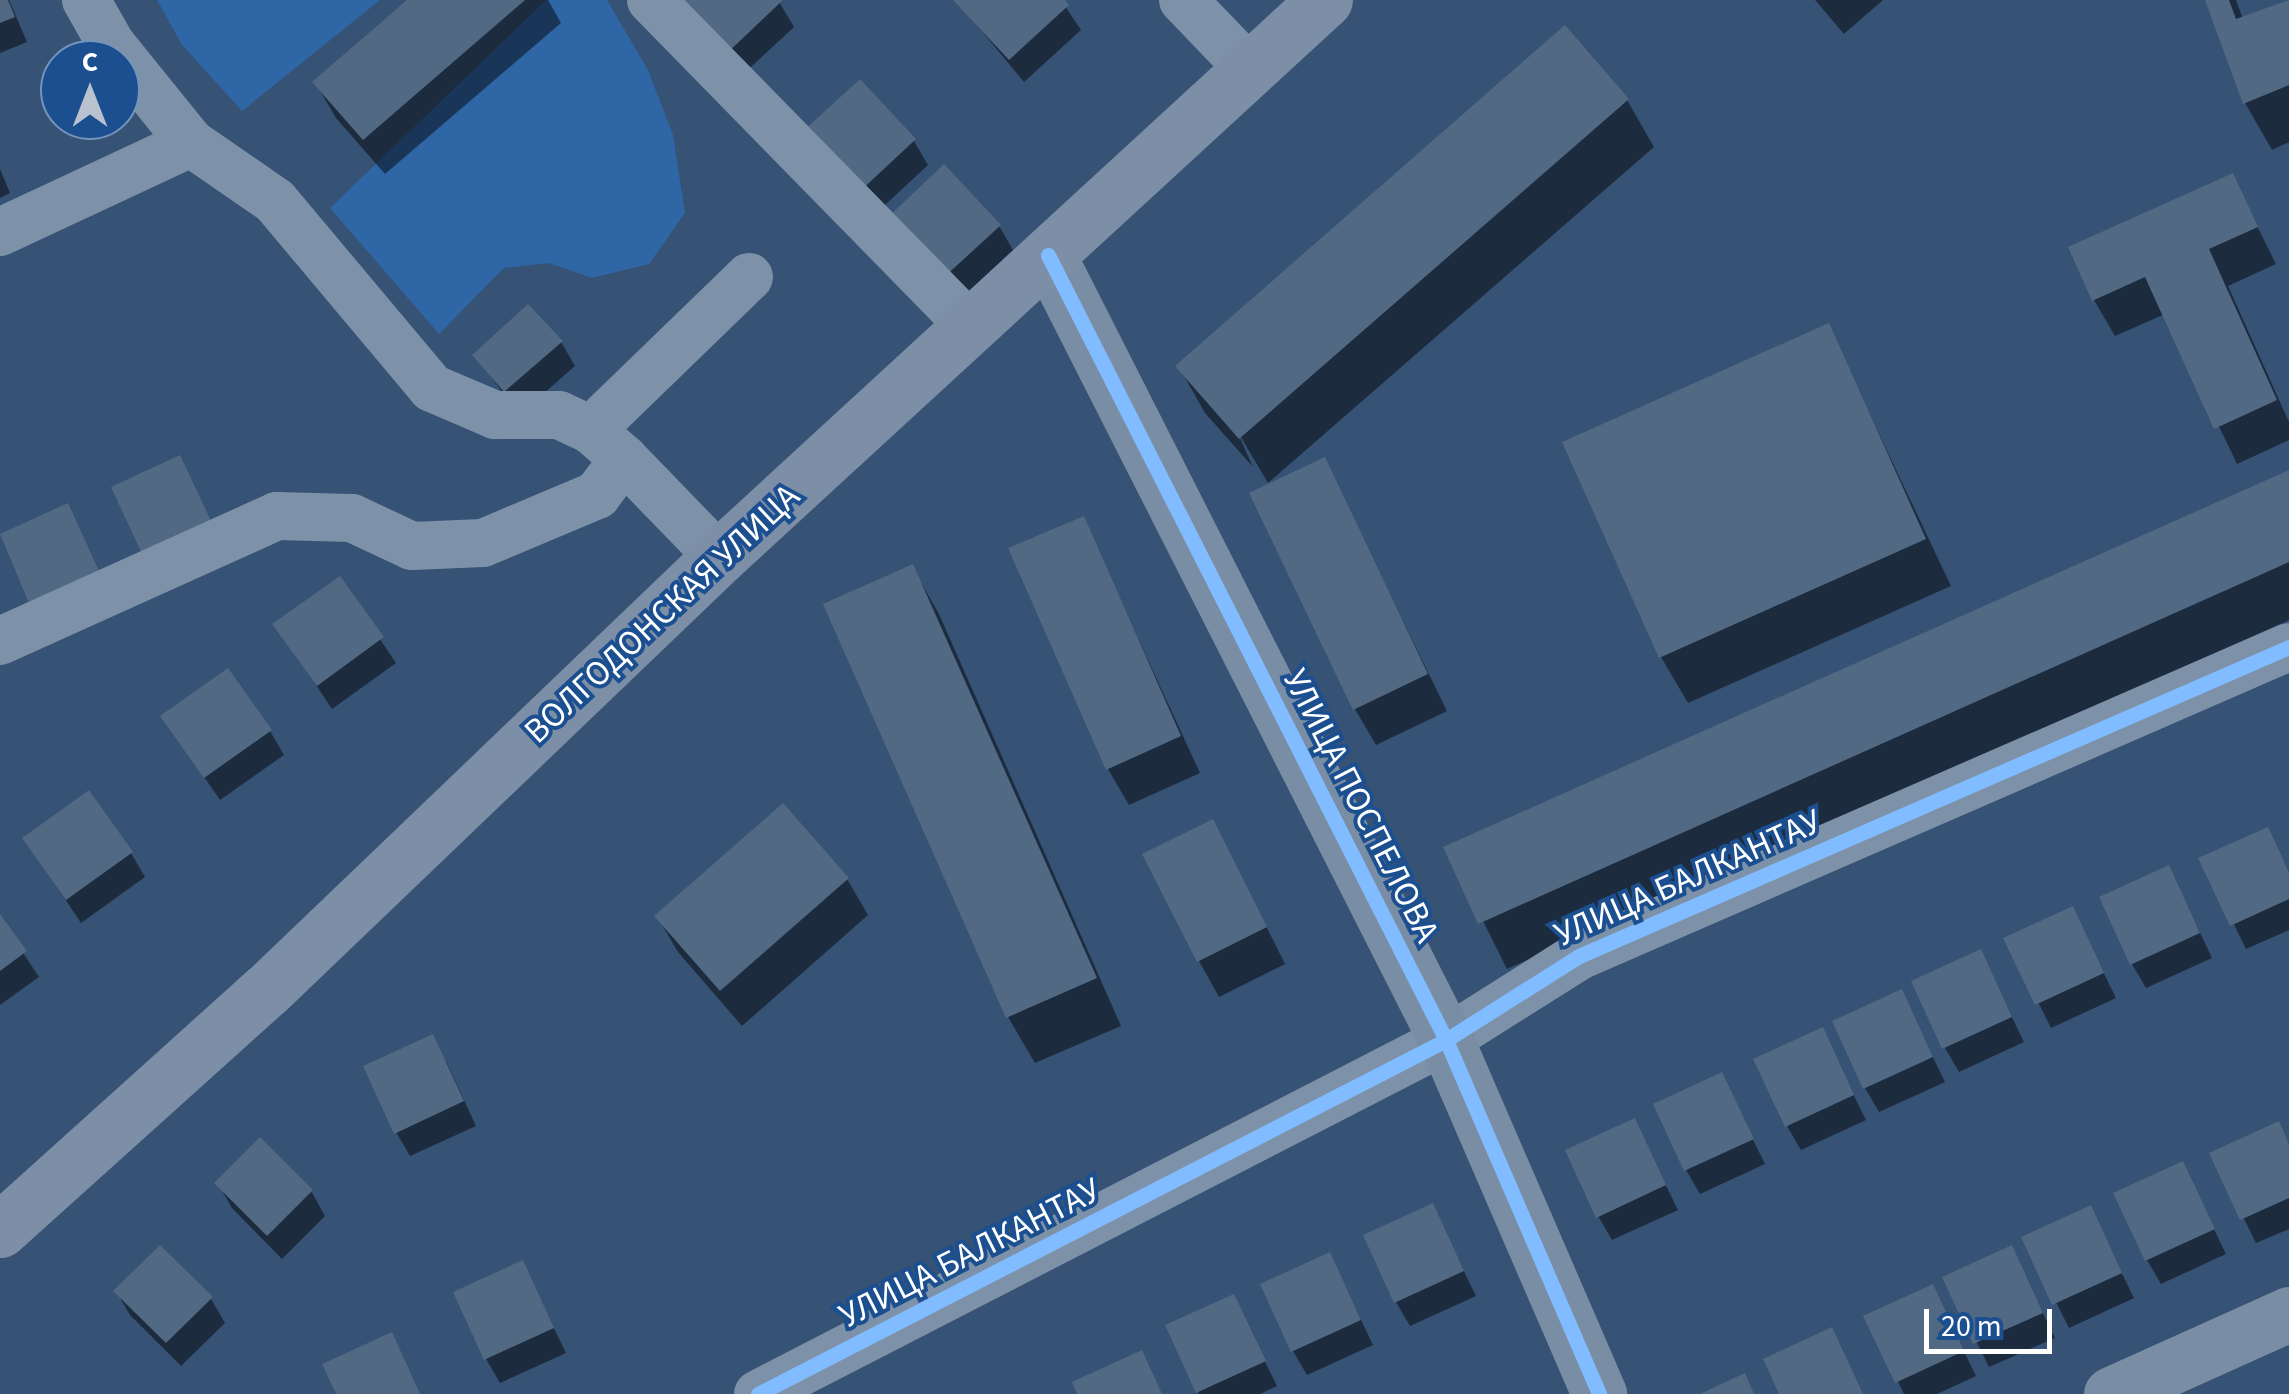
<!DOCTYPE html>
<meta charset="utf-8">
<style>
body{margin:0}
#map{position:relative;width:2289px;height:1394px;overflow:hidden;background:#365274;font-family:"Source Sans 3",sans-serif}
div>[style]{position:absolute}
.green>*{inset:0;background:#2f66a5}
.shadow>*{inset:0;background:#0007}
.building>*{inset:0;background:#526984}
.street>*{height:48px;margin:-24px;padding:0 24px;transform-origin:24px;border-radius:24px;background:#7d92a8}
.secondary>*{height:55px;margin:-27.5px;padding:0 27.5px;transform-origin:27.5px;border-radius:27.5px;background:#798da4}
.primary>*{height:55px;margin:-27.5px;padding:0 27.5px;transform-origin:27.5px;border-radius:27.5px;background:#7d8ea7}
.cycleway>*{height:15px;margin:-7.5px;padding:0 7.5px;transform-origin:7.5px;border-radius:7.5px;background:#80bcff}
span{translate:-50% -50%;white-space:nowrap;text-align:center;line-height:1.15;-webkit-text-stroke:8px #1b4f8f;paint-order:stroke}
.street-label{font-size:35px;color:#fff}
.north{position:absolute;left:40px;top:40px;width:100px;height:100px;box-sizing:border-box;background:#1b4f8f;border:2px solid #7695bc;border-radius:50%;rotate:0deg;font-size:28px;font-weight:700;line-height:40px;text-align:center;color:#fff}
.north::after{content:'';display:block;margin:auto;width:35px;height:45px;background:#b9c2ce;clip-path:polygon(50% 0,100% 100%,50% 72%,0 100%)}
.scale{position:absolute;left:1924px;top:1309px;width:128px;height:45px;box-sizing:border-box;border:5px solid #fff;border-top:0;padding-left:12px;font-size:30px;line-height:35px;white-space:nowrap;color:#fff;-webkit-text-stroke:8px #1b4f8f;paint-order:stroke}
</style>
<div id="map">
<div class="green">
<div style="clip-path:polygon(157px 0,380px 0,242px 111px,182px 45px)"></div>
<div style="clip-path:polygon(546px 0,607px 0,648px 70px,673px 135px,685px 213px,649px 264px,592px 278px,549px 263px,504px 268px,439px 334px,330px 208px)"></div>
</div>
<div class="shadow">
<div style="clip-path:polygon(0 0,9px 0,27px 42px,0 53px)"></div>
<div style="clip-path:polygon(411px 0,548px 0,561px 23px,385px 174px,336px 118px,315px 82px)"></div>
<div style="clip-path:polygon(778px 0,794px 27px,738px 79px,683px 21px)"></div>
<div style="clip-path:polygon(956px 0,1061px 0,1081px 30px,1024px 82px)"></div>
<div style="clip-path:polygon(1815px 0,1883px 0,1844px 34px)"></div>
<div style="clip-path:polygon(2208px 0,2236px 0,2243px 19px,2289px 0,2289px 142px,2272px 150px,2245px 103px)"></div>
<div style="clip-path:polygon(1627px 100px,1654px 147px,1268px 483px,1235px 427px,1253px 467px,1205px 413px,1179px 367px)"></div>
<div style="clip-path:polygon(914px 141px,928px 165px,872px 217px,817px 159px)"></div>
<div style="clip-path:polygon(0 169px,10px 193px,0 198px)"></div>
<div style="clip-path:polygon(2232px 176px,2276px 264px,2228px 286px,2289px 422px,2289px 440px,2237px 464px,2165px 314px,2115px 336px,2094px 300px)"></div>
<div style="clip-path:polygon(999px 226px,1013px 250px,956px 303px,902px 244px)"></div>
<div style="clip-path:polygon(1828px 326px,1951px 586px,1688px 703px,1661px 657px)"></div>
<div style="clip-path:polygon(561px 342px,575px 366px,519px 415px,475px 355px)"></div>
<div style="clip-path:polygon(1324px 460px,1447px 711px,1376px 745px,1355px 709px)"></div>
<div style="clip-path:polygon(2289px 473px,2289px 620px,1507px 969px,1447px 849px)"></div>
<div style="clip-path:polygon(1083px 519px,1200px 773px,1129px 805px,1108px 769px)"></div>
<div style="clip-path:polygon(912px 567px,939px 614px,1121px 1026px,1035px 1063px,1008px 1017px,826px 605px)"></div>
<div style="clip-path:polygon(340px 580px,396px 663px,332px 709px,276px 625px)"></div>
<div style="clip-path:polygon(163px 717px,270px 731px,284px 755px,220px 800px)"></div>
<div style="clip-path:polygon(2267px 830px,2289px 871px,2289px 930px,2246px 949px,2202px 859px)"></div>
<div style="clip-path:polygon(25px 839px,131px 853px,145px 877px,81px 923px)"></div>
<div style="clip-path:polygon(1232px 858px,1285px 964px,1219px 997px,1199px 961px)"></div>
<div style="clip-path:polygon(847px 879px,868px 915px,742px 1026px,678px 952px,657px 916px)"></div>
<div style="clip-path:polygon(2181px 893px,2212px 958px,2146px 988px,2132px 964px)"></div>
<div style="clip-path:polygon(2072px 909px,2116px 998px,2051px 1028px,2007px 939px)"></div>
<div style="clip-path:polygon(0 918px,39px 977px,0 1005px)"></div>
<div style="clip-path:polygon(1980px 952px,2024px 1042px,1959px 1072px,1945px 1048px)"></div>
<div style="clip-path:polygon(1901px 992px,1945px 1082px,1879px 1112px,1865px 1088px)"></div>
<div style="clip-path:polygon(1822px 1031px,1866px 1120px,1801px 1150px,1787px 1126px)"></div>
<div style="clip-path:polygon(446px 1061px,476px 1126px,410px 1156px,396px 1132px)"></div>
<div style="clip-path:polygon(1721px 1075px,1765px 1164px,1700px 1194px,1686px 1170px)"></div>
<div style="clip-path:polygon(1634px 1121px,1678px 1210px,1612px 1240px,1598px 1216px)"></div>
<div style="clip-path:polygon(2278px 1124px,2289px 1144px,2289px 1229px,2256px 1243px,2212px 1154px)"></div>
<div style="clip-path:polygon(2182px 1164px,2226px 1254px,2161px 1284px,2147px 1260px)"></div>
<div style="clip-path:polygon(218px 1184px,311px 1191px,325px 1216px,282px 1259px,232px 1208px)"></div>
<div style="clip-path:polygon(1432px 1206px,1476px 1296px,1410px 1326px,1396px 1302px)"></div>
<div style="clip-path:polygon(2090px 1209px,2134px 1298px,2069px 1328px,2024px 1239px)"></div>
<div style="clip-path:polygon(2011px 1248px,2055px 1338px,1989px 1367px,1945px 1278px)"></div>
<div style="clip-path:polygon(522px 1263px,566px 1353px,500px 1383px,486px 1359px)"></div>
<div style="clip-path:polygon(1342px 1280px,1373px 1345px,1307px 1375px,1293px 1351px)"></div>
<div style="clip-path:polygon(1932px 1287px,1976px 1376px,1937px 1394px,1904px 1394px,1867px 1317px)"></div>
<div style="clip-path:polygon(116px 1291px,211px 1299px,225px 1323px,181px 1366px,130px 1315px)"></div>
<div style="clip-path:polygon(1233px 1297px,1277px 1386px,1260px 1394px,1199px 1394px,1168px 1326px)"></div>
</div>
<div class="building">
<div style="clip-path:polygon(0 0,8px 0,15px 17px,0 23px)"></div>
<div style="clip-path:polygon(407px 0,525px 0,363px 140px,312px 82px)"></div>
<div style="clip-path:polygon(670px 0,783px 0,723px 57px)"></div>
<div style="clip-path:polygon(953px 0,1065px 0,1069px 5px,1009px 60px)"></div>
<div style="clip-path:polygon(2205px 0,2229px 0,2236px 19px,2289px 0,2289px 85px,2243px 104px)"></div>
<div style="clip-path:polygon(1565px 25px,1629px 99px,1239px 439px,1175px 366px)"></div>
<div style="clip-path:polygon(860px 79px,916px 139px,856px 195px,800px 134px)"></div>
<div style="clip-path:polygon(944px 164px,1001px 225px,941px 280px,885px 220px)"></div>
<div style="clip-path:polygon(2233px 173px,2258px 227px,2209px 249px,2277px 400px,2214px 429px,2145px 277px,2092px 301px,2068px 247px)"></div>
<div style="clip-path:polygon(528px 304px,563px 341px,504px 392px,472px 355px)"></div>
<div style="clip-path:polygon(1829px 323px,1926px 539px,1659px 658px,1562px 442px)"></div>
<div style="clip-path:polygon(180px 455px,212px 523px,142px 554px,111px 487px)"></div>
<div style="clip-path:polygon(1325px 457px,1428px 674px,1353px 710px,1249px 493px)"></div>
<div style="clip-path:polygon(2289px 470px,2289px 562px,1478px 924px,1443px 847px)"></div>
<div style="clip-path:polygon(68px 503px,99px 571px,29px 603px,0 534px)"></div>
<div style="clip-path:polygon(1084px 516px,1181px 736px,1106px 770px,1008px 548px)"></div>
<div style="clip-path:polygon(913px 564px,1097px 978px,1006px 1018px,823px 604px)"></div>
<div style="clip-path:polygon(340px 576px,384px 637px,317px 686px,272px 624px)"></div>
<div style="clip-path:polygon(228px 668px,272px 730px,204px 778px,160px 716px)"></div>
<div style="clip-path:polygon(89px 790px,133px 852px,66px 900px,22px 838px)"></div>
<div style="clip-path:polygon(783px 803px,849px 878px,720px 991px,654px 916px)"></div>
<div style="clip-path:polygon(1213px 819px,1267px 927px,1197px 962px,1142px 854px)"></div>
<div style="clip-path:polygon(2268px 827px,2289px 872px,2289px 899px,2230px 926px,2198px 858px)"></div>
<div style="clip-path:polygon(2169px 865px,2200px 933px,2130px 965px,2099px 897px)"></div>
<div style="clip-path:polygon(2073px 906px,2104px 973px,2035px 1005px,2003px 938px)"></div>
<div style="clip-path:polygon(0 914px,27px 951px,0 971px)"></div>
<div style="clip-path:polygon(1981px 949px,2012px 1017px,1942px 1049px,1911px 981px)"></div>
<div style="clip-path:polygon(1902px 989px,1933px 1057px,1863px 1089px,1832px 1021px)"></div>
<div style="clip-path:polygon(1823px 1027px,1854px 1095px,1785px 1127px,1753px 1059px)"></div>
<div style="clip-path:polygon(433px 1034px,464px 1101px,394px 1134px,363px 1066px)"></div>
<div style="clip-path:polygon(1722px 1072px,1754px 1139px,1684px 1171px,1653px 1104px)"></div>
<div style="clip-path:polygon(1635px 1118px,1666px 1185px,1596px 1218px,1565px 1150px)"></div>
<div style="clip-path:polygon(2279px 1121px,2289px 1144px,2289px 1198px,2240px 1220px,2209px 1153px)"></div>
<div style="clip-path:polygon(260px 1137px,313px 1190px,267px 1236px,214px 1183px)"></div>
<div style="clip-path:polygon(2183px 1161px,2215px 1229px,2145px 1261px,2113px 1193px)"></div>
<div style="clip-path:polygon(1433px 1203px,1464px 1271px,1394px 1303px,1363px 1235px)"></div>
<div style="clip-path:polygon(2091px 1205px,2122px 1273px,2052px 1305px,2021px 1237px)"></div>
<div style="clip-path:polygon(160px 1245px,213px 1297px,166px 1343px,113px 1291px)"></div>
<div style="clip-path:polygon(2012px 1245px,2043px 1313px,1973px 1344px,1942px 1277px)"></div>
<div style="clip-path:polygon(1330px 1252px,1361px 1320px,1291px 1352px,1260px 1284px)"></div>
<div style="clip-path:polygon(523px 1260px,554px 1328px,484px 1360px,453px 1292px)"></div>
<div style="clip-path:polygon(1933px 1284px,1964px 1351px,1895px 1383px,1863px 1316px)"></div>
<div style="clip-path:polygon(1234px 1294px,1266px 1361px,1196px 1393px,1165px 1325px)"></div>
<div style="clip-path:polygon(1832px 1327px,1863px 1394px,1779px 1394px,1763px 1359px)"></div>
<div style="clip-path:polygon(392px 1332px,420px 1394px,336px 1394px,322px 1364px)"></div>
<div style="clip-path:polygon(1142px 1350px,1162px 1394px,1077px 1394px,1072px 1382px)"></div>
<div style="clip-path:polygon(1745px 1373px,1754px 1394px,1700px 1394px)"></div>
</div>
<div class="street">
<div style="left:86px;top:0;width:51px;rotate:60.4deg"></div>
<div style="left:111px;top:44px;width:127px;rotate:51.1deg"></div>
<div style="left:191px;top:143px;width:102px;rotate:34.6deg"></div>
<div style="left:275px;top:201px;width:244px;rotate:50deg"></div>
<div style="left:432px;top:388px;width:69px;rotate:23.2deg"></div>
<div style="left:495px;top:415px;width:64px"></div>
<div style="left:559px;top:415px;width:35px;rotate:25deg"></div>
<div style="left:591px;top:430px;width:44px;rotate:41.3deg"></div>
<div style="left:651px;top:0;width:459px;rotate:45.6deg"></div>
<div style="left:1183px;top:0;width:100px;rotate:46.2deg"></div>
<div style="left:0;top:232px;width:211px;rotate:-25deg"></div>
<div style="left:591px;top:430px;width:220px;rotate:-44.1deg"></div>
<div style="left:0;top:641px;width:304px;rotate:-24.3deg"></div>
<div style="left:277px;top:516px;width:75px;rotate:1.5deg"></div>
<div style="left:352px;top:518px;width:66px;rotate:25deg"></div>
<div style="left:412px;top:546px;width:71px;rotate:-2.4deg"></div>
<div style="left:483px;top:543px;width:124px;rotate:-22.8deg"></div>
<div style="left:597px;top:495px;width:45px;rotate:-53.1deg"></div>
<div style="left:624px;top:459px;width:136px;rotate:45.9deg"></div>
<div style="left:758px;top:1394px;width:774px;rotate:-27.23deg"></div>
<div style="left:1446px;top:1040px;width:157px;rotate:-32.3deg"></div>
<div style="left:1579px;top:956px;width:774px;rotate:-23.52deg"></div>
</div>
<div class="secondary">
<div style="left:1048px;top:255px;width:880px;rotate:63.11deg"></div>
<div style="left:1446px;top:1040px;width:386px;rotate:66.6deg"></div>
<div style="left:2111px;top:1394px;width:195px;rotate:-24.2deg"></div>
</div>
<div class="primary">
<div style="left:0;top:1230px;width:359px;rotate:-42deg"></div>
<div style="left:267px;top:990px;width:626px;rotate:-43.77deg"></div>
<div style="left:719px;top:557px;width:823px;rotate:-42.59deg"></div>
</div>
<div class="cycleway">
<div style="left:1048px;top:255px;width:880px;rotate:63.11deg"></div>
<div style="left:1446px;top:1040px;width:386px;rotate:66.6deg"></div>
<div style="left:758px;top:1394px;width:774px;rotate:-27.23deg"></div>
<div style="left:1446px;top:1040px;width:157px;rotate:-32.3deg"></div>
<div style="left:1579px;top:956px;width:774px;rotate:-23.52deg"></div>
</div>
<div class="street-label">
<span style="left:662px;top:614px;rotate:-43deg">ВОЛГОДОНСКАЯ УЛИЦА</span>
<span style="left:1361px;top:806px;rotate:63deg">УЛИЦА ПОСПЕЛОВА</span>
<span style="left:1688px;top:878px;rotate:-24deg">УЛИЦА БАЛКАНТАУ</span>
<span style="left:970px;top:1253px;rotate:-27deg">УЛИЦА БАЛКАНТАУ</span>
</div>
<div class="north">С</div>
<div class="scale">20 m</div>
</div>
